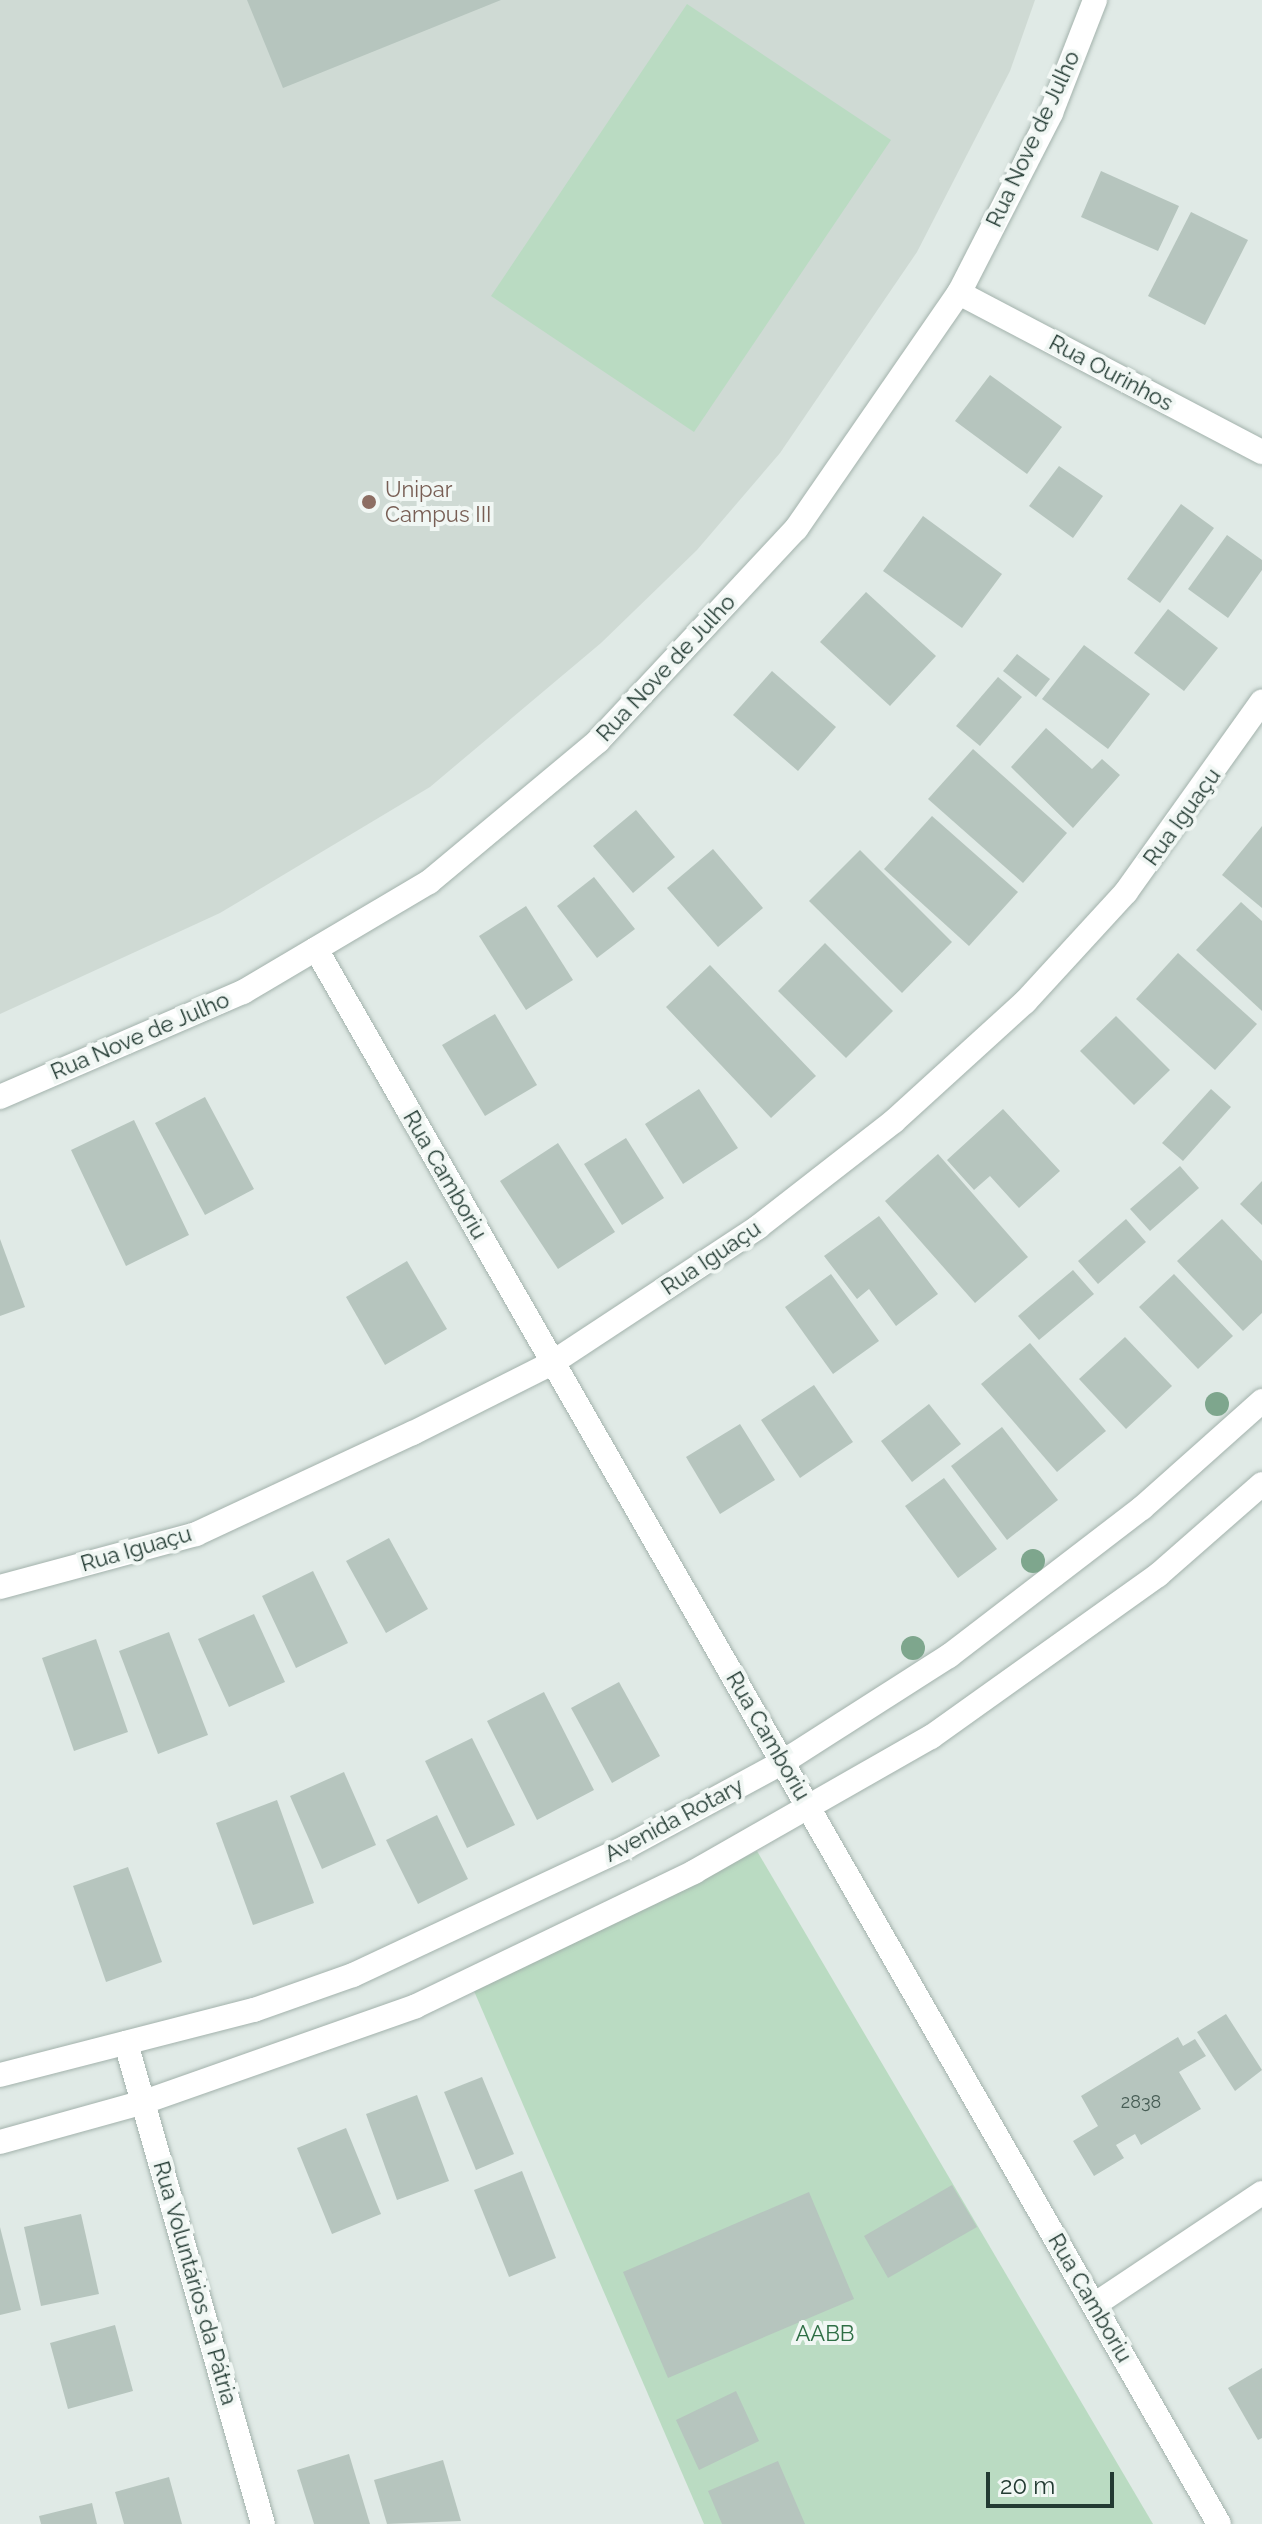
<!DOCTYPE html>
<meta charset="utf-8">
<style>
body{margin:0}
#map{position:relative;width:1262px;height:2524px;overflow:hidden;background:#e0eae6;font-family:Raleway,sans-serif}
div>[style]{position:absolute}
.built>*{inset:0;background:#cfdad4}
.green>*{inset:0;background:#badbc2}
.building>*{inset:0;background:#b6c5be}
.roads{filter:drop-shadow(0 0 2px #a3b2ac) drop-shadow(0 0 2px #a3b2ac)}
.street>*{height:24px;margin:-12px;padding:0 12px;transform-origin:12px;border-radius:12px;background:#fff}
.trees>*{width:24px;height:24px;margin:-12px;border-radius:50%;background:#7ea68d}
.dots>*{width:22px;height:22px;translate:-50% -50%;box-sizing:border-box;border:4px solid #f1f7f4;border-radius:50%}
span{translate:-50% -50%;white-space:nowrap;text-align:center;line-height:1.15;-webkit-text-stroke:8px #f1f7f4;paint-order:stroke}
.number-label{font-size:18px;color:#475d55}
.number-label span{-webkit-text-stroke-width:0}
.street-label{font-size:22px;color:#223a32}
.education-label{font-size:22px;color:#785e54}
.left{translate:0 -50%;text-align:left}
.park-label{font-size:22px;color:#2e6e45}
.scale{position:absolute;left:986px;top:2472px;width:128px;height:36px;box-sizing:border-box;border:4px solid #223a32;border-top:0;padding-left:10px;font-size:24px;line-height:28px;white-space:nowrap;color:#223a32;-webkit-text-stroke:6px #f1f7f4;paint-order:stroke}
</style>
<div id="map">
<div class="built">
<div style="clip-path:polygon(0 0,1035px 0,1010px 71px,917px 252px,780px 453px,697px 550px,601px 643px,430px 787px,220px 913px,0 1014px)"></div>
</div>
<div class="green">
<div style="clip-path:polygon(687px 4px,891px 140px,694px 432px,491px 296px)"></div>
<div style="clip-path:polygon(757px 1851px,1153px 2524px,704px 2524px,474px 1991px)"></div>
</div>
<div class="building">
<div style="clip-path:polygon(247px 0,501px 0,283px 88px)"></div>
<div style="clip-path:polygon(1101px 171px,1179px 206px,1158px 251px,1081px 217px)"></div>
<div style="clip-path:polygon(1191px 212px,1248px 240px,1205px 325px,1148px 296px)"></div>
<div style="clip-path:polygon(990px 375px,1062px 427px,1027px 474px,955px 421px)"></div>
<div style="clip-path:polygon(1059px 466px,1103px 496px,1073px 538px,1029px 506px)"></div>
<div style="clip-path:polygon(1181px 504px,1214px 528px,1160px 603px,1127px 579px)"></div>
<div style="clip-path:polygon(923px 516px,1002px 574px,962px 628px,883px 571px)"></div>
<div style="clip-path:polygon(1227px 535px,1262px 560px,1262px 570px,1228px 618px,1188px 589px)"></div>
<div style="clip-path:polygon(866px 592px,936px 656px,890px 706px,820px 642px)"></div>
<div style="clip-path:polygon(1168px 609px,1218px 648px,1184px 691px,1134px 653px)"></div>
<div style="clip-path:polygon(1084px 645px,1150px 694px,1108px 749px,1042px 699px)"></div>
<div style="clip-path:polygon(1017px 654px,1050px 679px,1036px 697px,1003px 671px)"></div>
<div style="clip-path:polygon(772px 671px,836px 727px,798px 771px,733px 715px)"></div>
<div style="clip-path:polygon(998px 677px,1022px 697px,980px 746px,956px 726px)"></div>
<div style="clip-path:polygon(1046px 728px,1092px 769px,1102px 759px,1120px 775px,1073px 828px,1011px 767px)"></div>
<div style="clip-path:polygon(973px 749px,1067px 833px,1023px 883px,928px 799px)"></div>
<div style="clip-path:polygon(636px 810px,675px 857px,633px 893px,593px 846px)"></div>
<div style="clip-path:polygon(932px 816px,1018px 892px,969px 946px,884px 869px)"></div>
<div style="clip-path:polygon(1262px 826px,1262px 908px,1222px 875px)"></div>
<div style="clip-path:polygon(713px 849px,763px 908px,718px 947px,667px 888px)"></div>
<div style="clip-path:polygon(860px 850px,952px 942px,902px 993px,809px 901px)"></div>
<div style="clip-path:polygon(594px 877px,635px 929px,597px 958px,557px 906px)"></div>
<div style="clip-path:polygon(1241px 902px,1262px 921px,1262px 1011px,1196px 950px)"></div>
<div style="clip-path:polygon(526px 906px,573px 980px,526px 1010px,479px 936px)"></div>
<div style="clip-path:polygon(825px 943px,893px 1011px,846px 1058px,778px 991px)"></div>
<div style="clip-path:polygon(1178px 953px,1257px 1024px,1215px 1070px,1136px 999px)"></div>
<div style="clip-path:polygon(710px 965px,816px 1076px,771px 1118px,666px 1007px)"></div>
<div style="clip-path:polygon(495px 1014px,537px 1085px,485px 1116px,442px 1045px)"></div>
<div style="clip-path:polygon(1116px 1016px,1170px 1070px,1134px 1105px,1080px 1051px)"></div>
<div style="clip-path:polygon(699px 1089px,738px 1148px,683px 1184px,645px 1124px)"></div>
<div style="clip-path:polygon(1211px 1089px,1231px 1107px,1183px 1161px,1162px 1143px)"></div>
<div style="clip-path:polygon(205px 1097px,254px 1189px,205px 1215px,155px 1123px)"></div>
<div style="clip-path:polygon(1003px 1109px,1060px 1171px,1019px 1208px,990px 1176px,974px 1190px,947px 1160px)"></div>
<div style="clip-path:polygon(134px 1120px,189px 1235px,126px 1266px,71px 1150px)"></div>
<div style="clip-path:polygon(626px 1138px,664px 1198px,622px 1225px,584px 1164px)"></div>
<div style="clip-path:polygon(558px 1143px,615px 1232px,558px 1269px,500px 1181px)"></div>
<div style="clip-path:polygon(938px 1154px,1028px 1257px,975px 1303px,885px 1201px)"></div>
<div style="clip-path:polygon(1180px 1166px,1199px 1188px,1150px 1231px,1130px 1209px)"></div>
<div style="clip-path:polygon(1262px 1181px,1262px 1225px,1240px 1204px)"></div>
<div style="clip-path:polygon(879px 1216px,938px 1294px,896px 1326px,869px 1289px,857px 1299px,824px 1256px)"></div>
<div style="clip-path:polygon(1126px 1219px,1146px 1242px,1098px 1284px,1078px 1261px)"></div>
<div style="clip-path:polygon(1222px 1219px,1262px 1261px,1262px 1313px,1243px 1331px,1177px 1261px)"></div>
<div style="clip-path:polygon(0 1239px,25px 1307px,0 1316px)"></div>
<div style="clip-path:polygon(407px 1261px,447px 1329px,385px 1365px,346px 1297px)"></div>
<div style="clip-path:polygon(1073px 1270px,1094px 1294px,1039px 1340px,1018px 1316px)"></div>
<div style="clip-path:polygon(831px 1274px,879px 1341px,833px 1374px,785px 1307px)"></div>
<div style="clip-path:polygon(1174px 1274px,1233px 1336px,1198px 1369px,1139px 1307px)"></div>
<div style="clip-path:polygon(1125px 1337px,1172px 1386px,1126px 1429px,1079px 1379px)"></div>
<div style="clip-path:polygon(1030px 1343px,1106px 1431px,1057px 1472px,981px 1384px)"></div>
<div style="clip-path:polygon(814px 1385px,853px 1442px,800px 1478px,761px 1420px)"></div>
<div style="clip-path:polygon(929px 1404px,961px 1444px,912px 1482px,881px 1441px)"></div>
<div style="clip-path:polygon(740px 1424px,775px 1480px,720px 1514px,686px 1457px)"></div>
<div style="clip-path:polygon(1002px 1427px,1058px 1500px,1007px 1540px,951px 1466px)"></div>
<div style="clip-path:polygon(944px 1478px,997px 1549px,958px 1578px,905px 1506px)"></div>
<div style="clip-path:polygon(389px 1538px,428px 1609px,386px 1633px,346px 1561px)"></div>
<div style="clip-path:polygon(313px 1571px,348px 1643px,296px 1668px,262px 1596px)"></div>
<div style="clip-path:polygon(254px 1614px,285px 1682px,229px 1707px,198px 1639px)"></div>
<div style="clip-path:polygon(169px 1632px,208px 1735px,158px 1754px,119px 1651px)"></div>
<div style="clip-path:polygon(96px 1639px,128px 1732px,74px 1751px,42px 1658px)"></div>
<div style="clip-path:polygon(619px 1682px,660px 1756px,612px 1783px,571px 1708px)"></div>
<div style="clip-path:polygon(544px 1692px,594px 1790px,537px 1820px,487px 1721px)"></div>
<div style="clip-path:polygon(472px 1738px,515px 1825px,467px 1848px,425px 1761px)"></div>
<div style="clip-path:polygon(344px 1772px,376px 1845px,322px 1869px,290px 1796px)"></div>
<div style="clip-path:polygon(277px 1800px,314px 1903px,253px 1925px,216px 1823px)"></div>
<div style="clip-path:polygon(437px 1815px,468px 1879px,418px 1904px,386px 1840px)"></div>
<div style="clip-path:polygon(128px 1867px,162px 1962px,106px 1982px,73px 1886px)"></div>
<div style="clip-path:polygon(1226px 2014px,1262px 2070px,1235px 2091px,1197px 2032px)"></div>
<div style="clip-path:polygon(1178px 2037px,1183px 2046px,1195px 2039px,1206px 2056px,1179px 2072px,1201px 2109px,1141px 2145px,1135px 2134px,1116px 2145px,1124px 2158px,1094px 2176px,1073px 2141px,1098px 2126px,1081px 2096px)"></div>
<div style="clip-path:polygon(482px 2077px,514px 2154px,476px 2170px,444px 2092px)"></div>
<div style="clip-path:polygon(417px 2095px,449px 2181px,397px 2200px,366px 2114px)"></div>
<div style="clip-path:polygon(346px 2128px,381px 2214px,332px 2234px,297px 2148px)"></div>
<div style="clip-path:polygon(522px 2171px,556px 2258px,509px 2277px,474px 2190px)"></div>
<div style="clip-path:polygon(952px 2185px,977px 2227px,888px 2278px,864px 2236px)"></div>
<div style="clip-path:polygon(809px 2192px,854px 2299px,668px 2378px,623px 2272px)"></div>
<div style="clip-path:polygon(81px 2214px,99px 2294px,41px 2306px,24px 2227px)"></div>
<div style="clip-path:polygon(0 2227px,21px 2310px,0 2315px)"></div>
<div style="clip-path:polygon(115px 2325px,133px 2391px,68px 2409px,50px 2343px)"></div>
<div style="clip-path:polygon(1262px 2368px,1262px 2438px,1258px 2440px,1228px 2388px)"></div>
<div style="clip-path:polygon(736px 2391px,759px 2441px,699px 2470px,676px 2420px)"></div>
<div style="clip-path:polygon(349px 2454px,370px 2524px,314px 2524px,297px 2470px)"></div>
<div style="clip-path:polygon(443px 2460px,461px 2521px,387px 2524px,374px 2480px)"></div>
<div style="clip-path:polygon(778px 2461px,805px 2524px,722px 2524px,708px 2491px)"></div>
<div style="clip-path:polygon(169px 2477px,182px 2524px,124px 2524px,115px 2492px)"></div>
<div style="clip-path:polygon(92px 2503px,97px 2524px,41px 2524px,39px 2516px)"></div>
</div>
<div class="roads">
<div class="street">
<div style="left:959px;top:293px;width:342px;rotate:27.7deg"></div>
<div style="left:316px;top:949px;width:1815px;rotate:60.17deg"></div>
<div style="left:0;top:1097px;width:265px;rotate:-23.4deg"></div>
<div style="left:243px;top:992px;width:216px;rotate:-30.6deg"></div>
<div style="left:429px;top:882px;width:220px;rotate:-39.8deg"></div>
<div style="left:598px;top:741px;width:290px;rotate:-47deg"></div>
<div style="left:796px;top:529px;width:287px;rotate:-55.4deg"></div>
<div style="left:959px;top:293px;width:202px;rotate:-62.9deg"></div>
<div style="left:1051px;top:113px;width:121px;rotate:-68.7deg"></div>
<div style="left:0;top:1587px;width:203px;rotate:-15.1deg"></div>
<div style="left:196px;top:1534px;width:239px;rotate:-25deg"></div>
<div style="left:413px;top:1433px;width:156px;rotate:-26.7deg"></div>
<div style="left:552px;top:1363px;width:247px;rotate:-33.4deg"></div>
<div style="left:758px;top:1227px;width:172px;rotate:-37.9deg"></div>
<div style="left:894px;top:1121px;width:177px;rotate:-42.3deg"></div>
<div style="left:1025px;top:1002px;width:149px;rotate:-47.4deg"></div>
<div style="left:1126px;top:892px;width:234px;rotate:-54.5deg"></div>
<div style="left:126px;top:2043px;width:500px;rotate:74.1deg"></div>
<div style="left:0;top:2075px;width:262px;rotate:-14.4deg"></div>
<div style="left:254px;top:2010px;width:105px;rotate:-19.5deg"></div>
<div style="left:353px;top:1975px;width:302px;rotate:-25.1deg"></div>
<div style="left:626px;top:1847px;width:179px;rotate:-28.4deg"></div>
<div style="left:783px;top:1762px;width:197px;rotate:-32.6deg"></div>
<div style="left:949px;top:1656px;width:243px;rotate:-37.5deg"></div>
<div style="left:1142px;top:1508px;width:161px;rotate:-41.7deg"></div>
<div style="left:0;top:2142px;width:149px;rotate:-15.5deg"></div>
<div style="left:144px;top:2102px;width:288px;rotate:-19.4deg"></div>
<div style="left:416px;top:2006px;width:309px;rotate:-25.7deg"></div>
<div style="left:694px;top:1872px;width:273px;rotate:-29.7deg"></div>
<div style="left:931px;top:1737px;width:279px;rotate:-35.5deg"></div>
<div style="left:1158px;top:1575px;width:138px;rotate:-41.2deg"></div>
<div style="left:1094px;top:2305px;width:202px;rotate:-33.7deg"></div>
</div>
</div>
<div class="trees">
<div style="left:1217px;top:1404px"></div>
<div style="left:1033px;top:1561px"></div>
<div style="left:913px;top:1648px"></div>
</div>
<div class="dots">
<div style="left:369px;top:502px;background:#8d6e63"></div>
</div>
<div class="number-label">
<span style="left:1141px;top:2102px">2838</span>
</div>
<div class="street-label">
<span style="left:1033px;top:139px;rotate:-65deg">Rua Nove de Julho</span>
<span style="left:1111px;top:373px;rotate:28deg">Rua Ourinhos</span>
<span style="left:666px;top:668px;rotate:-47deg">Rua Nove de Julho</span>
<span style="left:1182px;top:817px;rotate:-54deg">Rua Iguaçu</span>
<span style="left:140px;top:1036px;rotate:-23deg">Rua Nove de Julho</span>
<span style="left:445px;top:1175px;rotate:60deg">Rua Camboriu</span>
<span style="left:711px;top:1258px;rotate:-34deg">Rua Iguaçu</span>
<span style="left:136px;top:1549px;rotate:-16deg">Rua Iguaçu</span>
<span style="left:768px;top:1736px;rotate:60deg">Rua Camboriu</span>
<span style="left:674px;top:1820px;rotate:-28deg">Avenida Rotary</span>
<span style="left:195px;top:2283px;rotate:74deg">Rua Voluntários da Pátria</span>
<span style="left:1090px;top:2298px;rotate:60deg">Rua Camboriu</span>
</div>
<div class="education-label">
<span class="left" style="left:385px;top:502px">Unipar<br>Campus III</span>
</div>
<div class="park-label">
<span style="left:825px;top:2334px">AABB</span>
</div>
<div class="scale">20 m</div>
</div>
